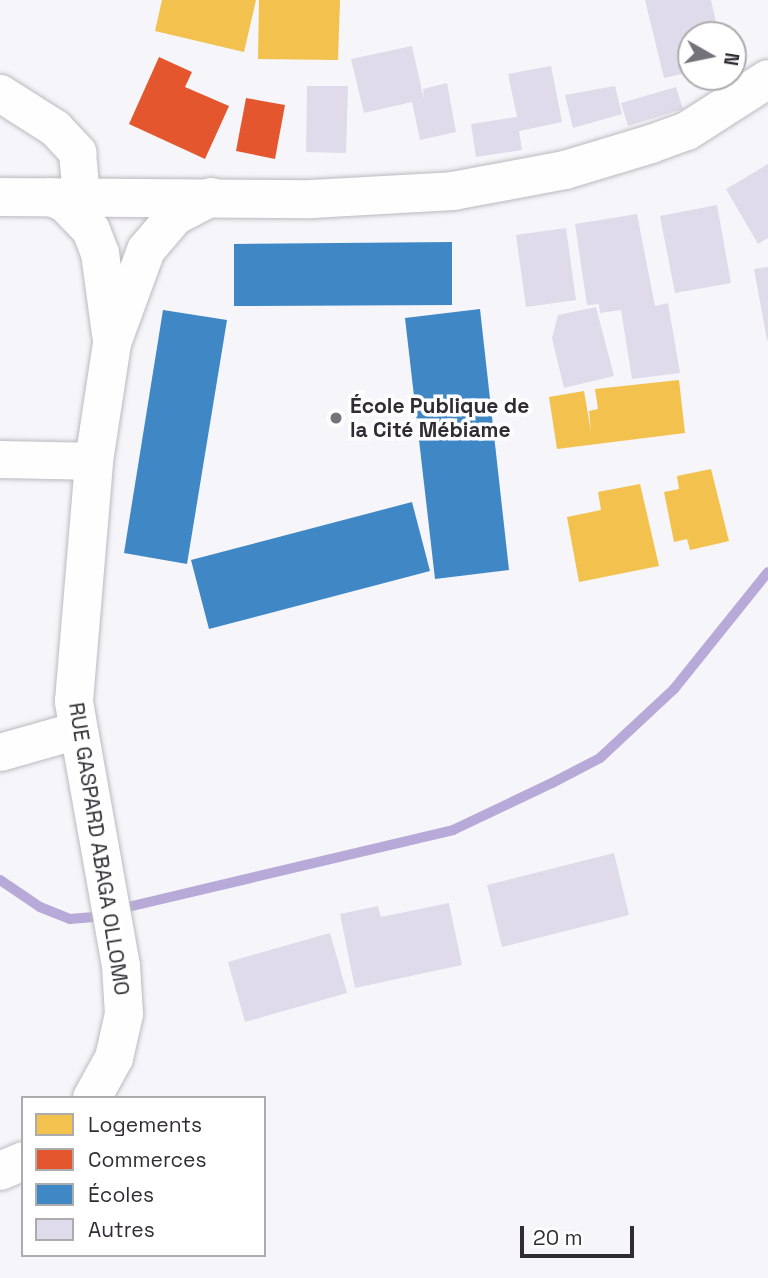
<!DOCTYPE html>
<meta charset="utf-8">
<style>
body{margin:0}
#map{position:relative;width:768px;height:1278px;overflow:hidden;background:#f6f5fa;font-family:"Space Grotesk",sans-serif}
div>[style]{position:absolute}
.homes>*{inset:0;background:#f2c14e}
.shops>*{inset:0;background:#e4572e}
.schools>*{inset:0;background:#3f88c5}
.stream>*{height:10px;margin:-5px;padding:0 5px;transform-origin:5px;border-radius:5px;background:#b7aad8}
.building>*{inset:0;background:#dfdbea}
.roads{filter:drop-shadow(0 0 2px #bbbabf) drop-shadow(0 0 2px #bbbabf)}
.minor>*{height:37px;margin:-18.5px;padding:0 18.5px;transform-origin:18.5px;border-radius:18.5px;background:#fefefe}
.tertiary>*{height:38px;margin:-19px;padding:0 19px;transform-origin:19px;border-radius:19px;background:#fefefe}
.dots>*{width:19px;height:19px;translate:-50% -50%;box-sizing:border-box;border:4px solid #fff;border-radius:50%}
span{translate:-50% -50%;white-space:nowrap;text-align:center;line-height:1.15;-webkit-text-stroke:7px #fff;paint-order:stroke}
.poi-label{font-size:21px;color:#2f2d33;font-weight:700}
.left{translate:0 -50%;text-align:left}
.street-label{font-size:21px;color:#2f2d33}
.legend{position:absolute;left:21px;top:1096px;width:245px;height:161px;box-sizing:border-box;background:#fff;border:2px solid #acabad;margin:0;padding:9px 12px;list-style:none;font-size:21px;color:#2f2d33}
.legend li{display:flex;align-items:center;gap:14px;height:35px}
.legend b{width:35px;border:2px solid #acabad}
.north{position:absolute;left:677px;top:21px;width:70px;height:70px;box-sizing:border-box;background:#fff;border:2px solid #acabad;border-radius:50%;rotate:99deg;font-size:19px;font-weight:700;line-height:28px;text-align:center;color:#2f2d33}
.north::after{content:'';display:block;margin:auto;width:24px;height:32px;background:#757379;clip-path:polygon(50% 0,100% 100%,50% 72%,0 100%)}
.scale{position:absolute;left:520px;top:1226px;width:114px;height:32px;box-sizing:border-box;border:4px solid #2f2d33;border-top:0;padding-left:9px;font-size:21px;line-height:24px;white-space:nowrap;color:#2f2d33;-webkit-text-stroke:5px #fff;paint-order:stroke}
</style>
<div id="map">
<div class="homes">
<div style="clip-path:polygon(162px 0,256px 0,244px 52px,155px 31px)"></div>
<div style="clip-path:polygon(259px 0,340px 0,338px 60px,258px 59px)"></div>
<div style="clip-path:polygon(679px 380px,685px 433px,557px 449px,549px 397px,584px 391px,591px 432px,589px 411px,598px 409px,595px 389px)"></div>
<div style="clip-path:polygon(711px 469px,729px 541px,690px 550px,687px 539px,674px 542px,664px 492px,679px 489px,677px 476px)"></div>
<div style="clip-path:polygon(640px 484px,659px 566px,579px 582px,567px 517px,601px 510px,598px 492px)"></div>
</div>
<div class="shops">
<div style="clip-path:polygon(159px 57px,192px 72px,185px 87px,229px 106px,205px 159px,129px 124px)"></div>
<div style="clip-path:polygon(246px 98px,285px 105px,275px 159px,236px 151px)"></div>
</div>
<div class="schools">
<div style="clip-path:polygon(452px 242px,452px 305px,234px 306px,234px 244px)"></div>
<div style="clip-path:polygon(480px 309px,509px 570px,435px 579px,405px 318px)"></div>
<div style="clip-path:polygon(163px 310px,227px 320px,187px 564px,124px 553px)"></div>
<div style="clip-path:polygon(412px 502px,430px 571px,209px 629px,191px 560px)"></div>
</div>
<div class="stream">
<div style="left:0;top:880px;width:48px;rotate:34deg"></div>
<div style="left:40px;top:907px;width:32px;rotate:22deg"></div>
<div style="left:70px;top:919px;width:24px;rotate:-5deg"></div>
<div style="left:128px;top:907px;width:334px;rotate:-13.3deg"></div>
<div style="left:453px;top:830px;width:110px;rotate:-25.4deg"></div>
<div style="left:552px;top:783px;width:54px;rotate:-27.5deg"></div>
<div style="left:600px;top:758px;width:101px;rotate:-43deg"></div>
<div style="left:674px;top:689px;width:150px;rotate:-51.2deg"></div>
</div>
<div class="building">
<div style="clip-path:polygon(645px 0,711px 0,719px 35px,691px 35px,691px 72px,664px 78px)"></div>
<div style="clip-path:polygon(412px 46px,424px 100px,423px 89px,447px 83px,456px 132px,420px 140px,412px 102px,364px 113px,351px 59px)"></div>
<div style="clip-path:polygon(551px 66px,562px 122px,519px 131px,522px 150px,476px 157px,471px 124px,517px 117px,508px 74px)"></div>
<div style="clip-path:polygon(307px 86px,348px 86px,346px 153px,306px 152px)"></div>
<div style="clip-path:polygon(615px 86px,622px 114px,573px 128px,565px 95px)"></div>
<div style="clip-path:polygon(676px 87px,683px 109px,628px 126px,621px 103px)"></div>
<div style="clip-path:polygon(768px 164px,768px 238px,758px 244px,726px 189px)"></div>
<div style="clip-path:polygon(717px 205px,731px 283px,675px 293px,660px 216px)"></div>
<div style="clip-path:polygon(637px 214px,655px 306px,668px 303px,680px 373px,632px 379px,621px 310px,600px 313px,599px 304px,587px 305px,575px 224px)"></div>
<div style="clip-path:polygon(566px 228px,576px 300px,526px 307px,516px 235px)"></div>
<div style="clip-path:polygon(768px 267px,768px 340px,767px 340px,754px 269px)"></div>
<div style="clip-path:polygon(596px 307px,614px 376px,564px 388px,552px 338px,558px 315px)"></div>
<div style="clip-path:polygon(614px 853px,629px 915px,502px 947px,487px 885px)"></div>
<div style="clip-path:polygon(449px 903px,462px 965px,355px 988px,340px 914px,378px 906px,381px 917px)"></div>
<div style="clip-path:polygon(330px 933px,347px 993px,245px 1022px,228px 962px)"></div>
</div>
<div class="roads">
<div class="minor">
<div style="left:0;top:93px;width:65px;rotate:32.5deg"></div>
<div style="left:55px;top:128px;width:33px;rotate:47deg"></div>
<div style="left:77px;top:152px;width:45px;rotate:84.9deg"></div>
<div style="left:0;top:459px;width:94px;rotate:1.2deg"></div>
<div style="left:0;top:752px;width:80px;rotate:-15.9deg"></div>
</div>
<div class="tertiary">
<div style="left:0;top:197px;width:312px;rotate:0.4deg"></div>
<div style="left:312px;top:199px;width:141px;rotate:-3.2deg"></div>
<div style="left:453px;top:191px;width:114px;rotate:-10.6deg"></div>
<div style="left:565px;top:170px;width:90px;rotate:-16.8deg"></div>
<div style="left:651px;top:144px;width:38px;rotate:-20deg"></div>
<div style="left:687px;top:131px;width:96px;rotate:-32.7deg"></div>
<div style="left:51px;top:197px;width:15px;rotate:23deg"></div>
<div style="left:65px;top:203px;width:37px;rotate:46deg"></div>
<div style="left:91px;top:230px;width:25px;rotate:69deg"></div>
<div style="left:100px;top:253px;width:82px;rotate:82.3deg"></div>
<div style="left:92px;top:1098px;width:46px;rotate:-61.2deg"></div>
<div style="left:114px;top:1058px;width:45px;rotate:-77.2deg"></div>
<div style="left:124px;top:1014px;width:48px;rotate:-93.6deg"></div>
<div style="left:121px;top:966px;width:269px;rotate:-100.1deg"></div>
<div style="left:74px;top:701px;width:241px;rotate:-85.2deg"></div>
<div style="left:94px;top:461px;width:119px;rotate:-81.3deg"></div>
<div style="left:112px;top:343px;width:99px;rotate:-69.9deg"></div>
<div style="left:146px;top:250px;width:45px;rotate:-49.5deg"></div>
<div style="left:175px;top:216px;width:41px;rotate:-27.8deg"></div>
<div style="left:0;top:1171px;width:25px;rotate:-23deg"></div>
</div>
</div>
<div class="dots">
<div style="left:336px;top:418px;background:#757379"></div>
</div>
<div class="poi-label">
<span class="left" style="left:350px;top:418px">École Publique de<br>la Cité Mébiame</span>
</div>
<div class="street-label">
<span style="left:99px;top:849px;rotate:81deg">RUE GASPARD ABAGA OLLOMO</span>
</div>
<ul class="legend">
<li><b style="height:19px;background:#f2c14e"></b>Logements</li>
<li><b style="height:19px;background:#e4572e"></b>Commerces</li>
<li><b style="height:19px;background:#3f88c5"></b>Écoles</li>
<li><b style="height:19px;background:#dfdbea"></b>Autres</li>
</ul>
<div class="north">N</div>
<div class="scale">20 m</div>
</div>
